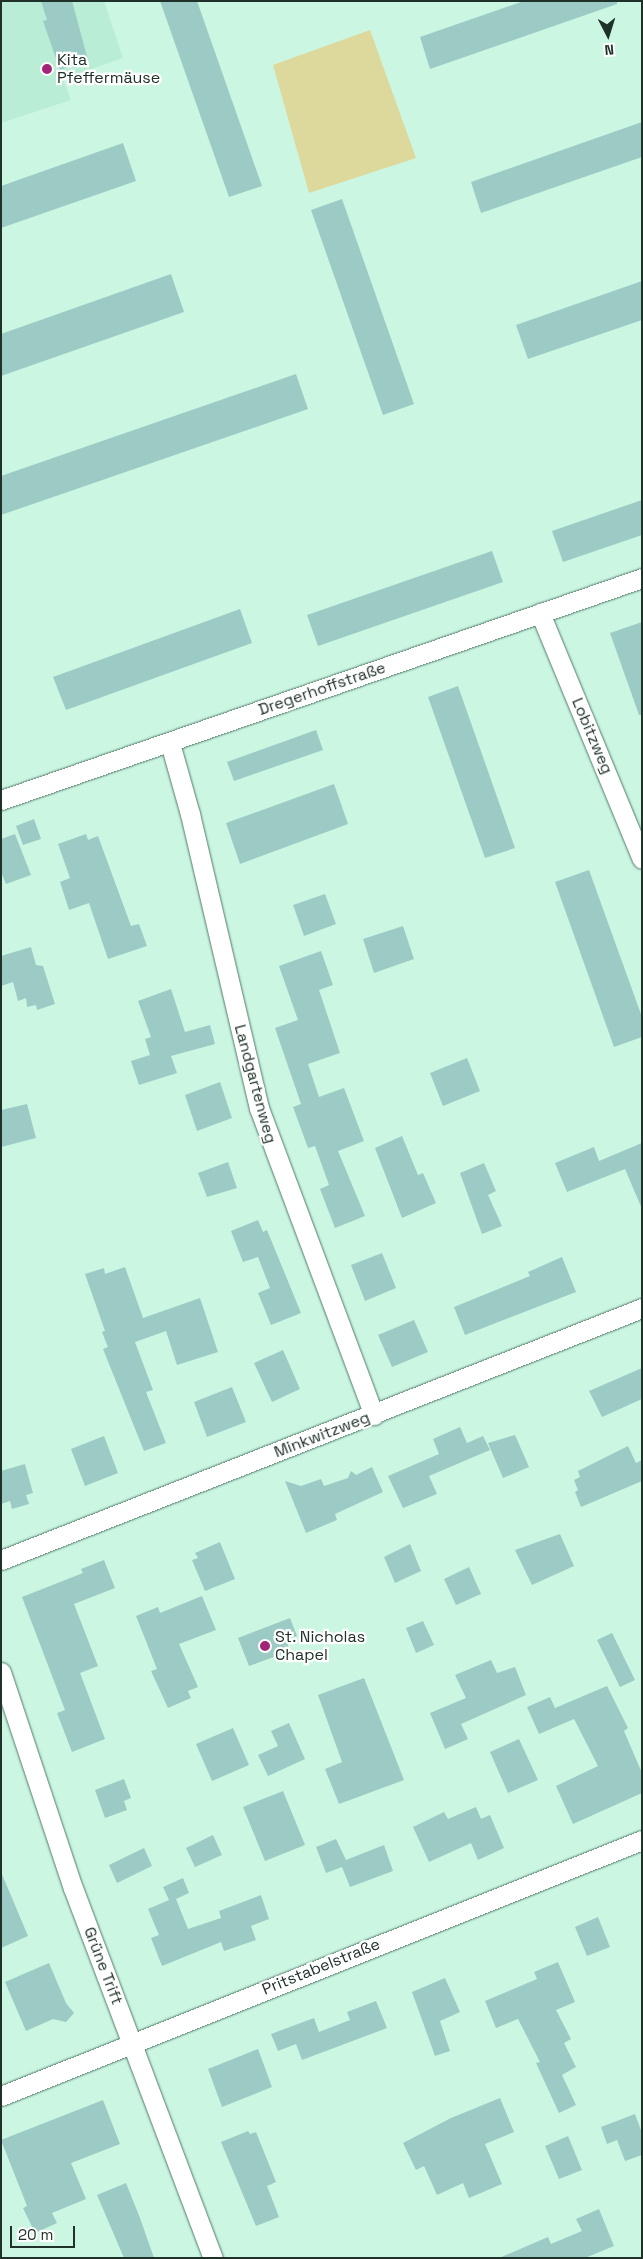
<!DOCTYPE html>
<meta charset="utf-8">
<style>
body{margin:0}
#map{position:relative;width:643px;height:2259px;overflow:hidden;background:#cbf6e2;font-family:"Space Grotesk",sans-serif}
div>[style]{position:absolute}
.built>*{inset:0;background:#baedd5}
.green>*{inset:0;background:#ddd99d}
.building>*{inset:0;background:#9bcbc4}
.roads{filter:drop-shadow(0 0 1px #537a69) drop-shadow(0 0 1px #537a69)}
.street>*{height:19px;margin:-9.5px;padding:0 9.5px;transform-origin:9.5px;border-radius:9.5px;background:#fff}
.dots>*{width:14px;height:14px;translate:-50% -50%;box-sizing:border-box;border:2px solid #fff;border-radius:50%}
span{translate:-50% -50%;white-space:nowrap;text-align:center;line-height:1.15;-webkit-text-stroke:4.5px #fff;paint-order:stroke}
.poi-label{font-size:16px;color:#203129}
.left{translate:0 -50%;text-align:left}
.street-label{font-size:16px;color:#203129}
.frame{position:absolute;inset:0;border:2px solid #203129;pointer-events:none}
.north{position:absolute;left:583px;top:10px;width:50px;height:50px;-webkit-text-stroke:4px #fff;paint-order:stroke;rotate:175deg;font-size:14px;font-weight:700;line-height:20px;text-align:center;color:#203129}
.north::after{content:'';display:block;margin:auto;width:18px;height:22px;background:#203129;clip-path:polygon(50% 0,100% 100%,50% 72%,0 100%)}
.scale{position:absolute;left:10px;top:2226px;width:65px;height:22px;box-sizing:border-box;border:2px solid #203129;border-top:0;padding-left:6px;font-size:15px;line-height:18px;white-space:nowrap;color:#203129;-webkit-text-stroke:4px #fff;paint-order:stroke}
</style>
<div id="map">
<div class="built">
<div style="clip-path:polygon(1px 1px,104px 1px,123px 58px,63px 79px,71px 100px,1px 123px)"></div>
</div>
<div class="green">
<div style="clip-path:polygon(370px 30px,416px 158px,309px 193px,273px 65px)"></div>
</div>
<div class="building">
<div style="clip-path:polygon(41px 1px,72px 1px,88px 60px,60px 70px,43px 21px,47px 20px)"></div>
<div style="clip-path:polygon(160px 1px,197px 1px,262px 186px,229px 197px)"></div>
<div style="clip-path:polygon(524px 1px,617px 1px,617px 4px,430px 69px,420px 37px)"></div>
<div style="clip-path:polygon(642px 122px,642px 157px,481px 213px,471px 182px)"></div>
<div style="clip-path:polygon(123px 143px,136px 181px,1px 228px,1px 186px)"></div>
<div style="clip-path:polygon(342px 199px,414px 404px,383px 415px,311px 210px)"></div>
<div style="clip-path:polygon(171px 274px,184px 312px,1px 376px,1px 334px)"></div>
<div style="clip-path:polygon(642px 281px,642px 320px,528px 359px,516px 325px)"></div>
<div style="clip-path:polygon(296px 374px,308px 409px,1px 515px,1px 476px)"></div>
<div style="clip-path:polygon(642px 500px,642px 535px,563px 562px,552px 531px)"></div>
<div style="clip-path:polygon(492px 551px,503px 582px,318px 646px,307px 615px)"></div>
<div style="clip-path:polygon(240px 609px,252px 643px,66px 710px,53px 677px)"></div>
<div style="clip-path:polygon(642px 622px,642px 715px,639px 715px,610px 633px)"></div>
<div style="clip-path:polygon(458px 686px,515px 848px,485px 858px,428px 697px)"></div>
<div style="clip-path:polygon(316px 730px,323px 750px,234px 781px,227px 762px)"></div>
<div style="clip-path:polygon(334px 784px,348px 824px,240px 864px,226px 823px)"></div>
<div style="clip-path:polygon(34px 819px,41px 839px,23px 845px,16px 826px)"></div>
<div style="clip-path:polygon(15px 834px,31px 875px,6px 884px,1px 872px,1px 839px)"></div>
<div style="clip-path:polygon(86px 834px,88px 840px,98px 836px,131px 926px,139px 924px,147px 946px,108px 959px,89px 903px,69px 910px,60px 882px,70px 878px,58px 844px)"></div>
<div style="clip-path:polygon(589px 870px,642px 1017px,642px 1037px,614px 1047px,555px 882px)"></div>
<div style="clip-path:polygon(325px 894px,336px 924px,304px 936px,293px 905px)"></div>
<div style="clip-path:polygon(403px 926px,414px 959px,374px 973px,363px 939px)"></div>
<div style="clip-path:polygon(31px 947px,36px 965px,43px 966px,55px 1004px,37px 1010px,36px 1005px,27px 1007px,26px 998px,18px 1001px,13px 982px,1px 986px,1px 956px)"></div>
<div style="clip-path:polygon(321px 951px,333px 985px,319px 990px,340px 1053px,308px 1064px,319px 1097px,344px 1088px,364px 1141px,338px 1151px,365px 1216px,335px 1228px,320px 1189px,329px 1185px,315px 1146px,308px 1148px,293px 1107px,301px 1104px,275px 1028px,298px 1020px,279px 966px)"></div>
<div style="clip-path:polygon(171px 989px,185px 1032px,210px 1025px,215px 1044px,171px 1056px,177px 1073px,139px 1085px,131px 1061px,150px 1055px,145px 1039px,151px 1037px,138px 1001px)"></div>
<div style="clip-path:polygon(467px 1058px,480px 1091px,443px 1106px,430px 1073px)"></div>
<div style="clip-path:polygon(220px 1082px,232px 1118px,197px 1131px,185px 1095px)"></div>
<div style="clip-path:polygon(27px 1104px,36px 1138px,1px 1147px,1px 1110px)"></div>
<div style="clip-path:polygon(402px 1136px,418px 1175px,423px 1173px,436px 1203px,402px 1218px,375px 1148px)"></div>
<div style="clip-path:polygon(642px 1143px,642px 1209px,625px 1169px,567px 1192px,555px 1163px,594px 1147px,599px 1161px)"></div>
<div style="clip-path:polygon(228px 1162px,237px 1188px,207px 1197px,198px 1173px)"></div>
<div style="clip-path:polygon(484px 1163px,496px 1191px,488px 1195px,502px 1226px,482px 1234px,460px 1173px)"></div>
<div style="clip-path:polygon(258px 1220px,263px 1232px,267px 1230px,301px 1313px,271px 1325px,258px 1293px,270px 1288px,258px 1257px,243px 1262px,231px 1231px)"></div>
<div style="clip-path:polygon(382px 1253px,396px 1288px,365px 1301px,351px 1265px)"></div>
<div style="clip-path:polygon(562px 1257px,576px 1292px,465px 1335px,454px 1307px,530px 1276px,528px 1272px)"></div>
<div style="clip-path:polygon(125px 1267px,143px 1318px,200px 1298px,218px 1352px,177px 1365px,166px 1331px,135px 1342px,153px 1390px,146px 1392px,166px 1443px,144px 1451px,103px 1349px,108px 1347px,102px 1332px,105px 1331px,85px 1274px,104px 1268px,105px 1274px)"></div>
<div style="clip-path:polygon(414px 1320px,428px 1352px,392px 1367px,378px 1335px)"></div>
<div style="clip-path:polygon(283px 1350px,300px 1389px,272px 1402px,254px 1363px)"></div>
<div style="clip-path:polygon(642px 1368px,642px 1399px,602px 1417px,589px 1391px)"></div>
<div style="clip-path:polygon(232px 1387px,246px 1422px,207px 1437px,194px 1402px)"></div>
<div style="clip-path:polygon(460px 1427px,467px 1443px,483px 1436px,490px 1450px,429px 1476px,437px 1494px,403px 1508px,388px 1476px,439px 1454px,433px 1439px)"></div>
<div style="clip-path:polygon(515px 1435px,529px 1467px,503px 1478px,488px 1443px)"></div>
<div style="clip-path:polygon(104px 1436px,118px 1473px,85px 1486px,71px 1449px)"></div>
<div style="clip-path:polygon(628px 1446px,636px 1463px,642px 1460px,642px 1481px,581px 1507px,575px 1492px,578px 1490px,574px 1480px,580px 1477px,578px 1471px)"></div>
<div style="clip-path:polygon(25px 1464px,33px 1493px,26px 1495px,29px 1504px,12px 1509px,10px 1501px,1px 1504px,1px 1471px)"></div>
<div style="clip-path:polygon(372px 1467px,383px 1492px,335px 1514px,337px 1520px,306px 1533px,285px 1481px,301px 1486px,321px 1479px,324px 1486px,348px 1478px,351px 1471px,356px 1475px)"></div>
<div style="clip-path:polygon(560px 1534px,574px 1566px,532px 1585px,515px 1550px)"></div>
<div style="clip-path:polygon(220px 1542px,235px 1579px,205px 1591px,192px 1560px,198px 1558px,195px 1553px)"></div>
<div style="clip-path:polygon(410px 1544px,421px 1571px,395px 1583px,384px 1557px)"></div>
<div style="clip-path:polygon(104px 1560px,115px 1588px,74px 1604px,98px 1666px,80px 1673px,105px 1739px,72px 1752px,57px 1713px,65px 1710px,22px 1597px,83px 1573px,81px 1569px)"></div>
<div style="clip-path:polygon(469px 1567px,481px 1594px,456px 1605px,444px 1579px)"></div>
<div style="clip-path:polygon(202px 1596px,216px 1630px,179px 1644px,198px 1687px,188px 1691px,191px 1698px,168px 1708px,151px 1671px,157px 1669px,136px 1616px,158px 1607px,160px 1613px)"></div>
<div style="clip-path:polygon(290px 1618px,297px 1636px,286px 1640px,290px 1651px,249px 1666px,238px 1638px)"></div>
<div style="clip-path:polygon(423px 1621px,434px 1645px,416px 1653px,406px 1628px)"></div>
<div style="clip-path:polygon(612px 1633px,635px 1680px,620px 1687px,597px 1640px)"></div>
<div style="clip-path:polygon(491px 1660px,497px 1673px,515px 1667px,526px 1695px,461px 1724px,468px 1739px,445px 1749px,430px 1713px,466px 1698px,455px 1675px)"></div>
<div style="clip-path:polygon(364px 1678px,404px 1780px,339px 1804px,325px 1769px,342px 1762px,318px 1695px)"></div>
<div style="clip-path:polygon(607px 1686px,628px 1728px,624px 1731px,642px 1773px,642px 1793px,573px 1824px,556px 1786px,598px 1766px,574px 1719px,539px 1734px,527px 1707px,550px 1697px,555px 1708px)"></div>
<div style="clip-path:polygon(289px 1723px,305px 1759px,268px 1776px,258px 1755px,278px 1746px,271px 1731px)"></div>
<div style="clip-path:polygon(233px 1728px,249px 1765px,212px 1781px,196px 1744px)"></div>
<div style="clip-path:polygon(519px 1739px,538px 1780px,508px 1793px,490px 1752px)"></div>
<div style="clip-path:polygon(124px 1779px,131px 1798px,124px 1801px,127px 1810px,105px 1818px,95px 1790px)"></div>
<div style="clip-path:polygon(283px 1791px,305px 1845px,265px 1861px,243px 1807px)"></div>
<div style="clip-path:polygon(476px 1807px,481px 1819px,490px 1815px,504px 1848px,478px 1860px,471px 1843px,429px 1862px,413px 1827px,444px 1812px,448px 1819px)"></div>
<div style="clip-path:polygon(213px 1835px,222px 1855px,195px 1867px,186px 1848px)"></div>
<div style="clip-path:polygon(336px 1839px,346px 1860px,384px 1845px,393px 1871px,350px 1887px,342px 1867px,326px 1873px,316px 1847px)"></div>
<div style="clip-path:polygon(144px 1848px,152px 1866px,117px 1883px,109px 1865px)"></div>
<div style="clip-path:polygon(1px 1872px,28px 1936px,1px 1948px)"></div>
<div style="clip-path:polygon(183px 1878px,189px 1893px,176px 1899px,188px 1929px,221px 1918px,219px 1911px,261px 1895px,269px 1919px,251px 1926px,256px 1940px,224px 1951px,221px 1942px,162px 1966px,151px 1938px,159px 1935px,148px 1909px,169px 1900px,163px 1887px)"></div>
<div style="clip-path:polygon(598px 1917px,610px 1947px,587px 1956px,575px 1927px)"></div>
<div style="clip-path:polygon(558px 1962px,575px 2002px,556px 2010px,571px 2039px,564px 2043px,576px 2067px,562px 2075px,576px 2105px,559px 2113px,536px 2063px,540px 2062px,518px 2019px,496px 2028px,485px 2001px,537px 1979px,534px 1972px)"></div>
<div style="clip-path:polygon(49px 1963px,66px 2003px,74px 2013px,66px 2022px,53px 2019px,26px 2031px,5px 1982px)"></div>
<div style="clip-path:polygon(445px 1978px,460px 2012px,440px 2021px,450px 2051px,435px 2056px,412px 1992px)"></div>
<div style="clip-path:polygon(376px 2001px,387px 2028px,302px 2060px,296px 2044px,278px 2051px,271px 2034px,314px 2018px,319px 2032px,350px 2020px,347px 2012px)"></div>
<div style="clip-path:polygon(258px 2049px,272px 2087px,222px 2107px,208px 2069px)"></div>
<div style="clip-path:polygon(500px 2098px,514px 2132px,485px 2144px,502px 2184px,469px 2198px,463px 2183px,437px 2195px,424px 2166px,416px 2170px,403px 2143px,451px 2118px)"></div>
<div style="clip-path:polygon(103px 2100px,120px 2144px,71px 2163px,86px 2199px,52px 2213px,57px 2223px,35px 2233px,23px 2208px,27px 2206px,1px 2140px)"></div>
<div style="clip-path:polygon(635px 2114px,642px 2133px,642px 2155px,625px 2161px,617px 2140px,607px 2144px,601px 2127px)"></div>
<div style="clip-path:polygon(248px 2131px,250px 2134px,256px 2132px,276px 2182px,267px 2186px,279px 2217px,256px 2226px,221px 2142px)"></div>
<div style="clip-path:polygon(568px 2136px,582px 2170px,559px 2179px,545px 2146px)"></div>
<div style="clip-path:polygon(126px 2183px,140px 2218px,154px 2258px,124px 2258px,97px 2195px)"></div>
<div style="clip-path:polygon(599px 2209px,614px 2246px,585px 2258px,499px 2258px,548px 2237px,551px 2244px,582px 2231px,576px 2219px)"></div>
</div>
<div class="roads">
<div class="street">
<div style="left:540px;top:613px;width:266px;rotate:67.5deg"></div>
<div style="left:170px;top:743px;width:74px;rotate:74.3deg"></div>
<div style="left:190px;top:814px;width:302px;rotate:76.8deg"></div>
<div style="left:259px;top:1108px;width:328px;rotate:69.5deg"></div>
<div style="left:1px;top:800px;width:678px;rotate:-19.1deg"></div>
<div style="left:1px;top:1560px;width:689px;rotate:-21.46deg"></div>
<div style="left:1px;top:1672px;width:228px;rotate:71.6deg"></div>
<div style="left:73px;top:1888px;width:396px;rotate:69.3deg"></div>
<div style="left:1px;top:2096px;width:690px;rotate:-21.77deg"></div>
</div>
</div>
<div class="dots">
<div style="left:47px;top:69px;background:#a22578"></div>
<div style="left:265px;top:1646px;background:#a22578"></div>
</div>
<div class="poi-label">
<span class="left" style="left:57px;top:69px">Kita<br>Pfeffermäuse</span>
<span class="left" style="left:275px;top:1646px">St. Nicholas<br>Chapel</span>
</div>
<div class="street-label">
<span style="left:322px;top:689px;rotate:-19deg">Dregerhoffstraße</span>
<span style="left:592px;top:736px;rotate:67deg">Lobitzweg</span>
<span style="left:255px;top:1084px;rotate:75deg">Landgartenweg</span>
<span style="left:322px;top:1435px;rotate:-21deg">Minkwitzweg</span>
<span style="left:103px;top:1966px;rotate:69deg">Grüne Trift</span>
<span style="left:321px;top:1967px;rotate:-22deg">Pritstabelstraße</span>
</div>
<div class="frame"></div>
<div class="north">N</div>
<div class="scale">20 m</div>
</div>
